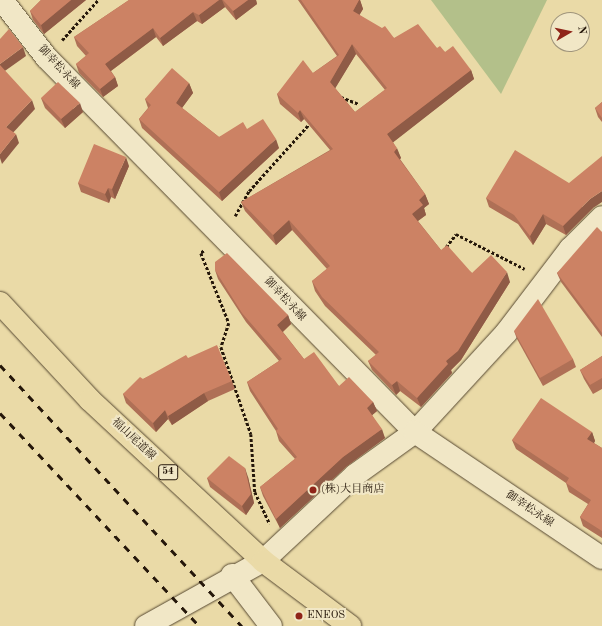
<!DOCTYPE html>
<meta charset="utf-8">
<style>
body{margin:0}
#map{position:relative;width:602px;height:626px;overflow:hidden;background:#eadaa7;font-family:"Old Standard TT","Noto Serif JP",serif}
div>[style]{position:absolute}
.green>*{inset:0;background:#b3c08a}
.path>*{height:2.5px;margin-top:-1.25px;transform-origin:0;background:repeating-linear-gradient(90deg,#25170a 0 3px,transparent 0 5px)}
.roads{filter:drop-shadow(0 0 1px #564831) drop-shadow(0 0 1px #564831)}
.minor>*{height:22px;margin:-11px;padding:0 11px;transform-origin:11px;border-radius:11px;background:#f1e7c6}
.secondary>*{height:22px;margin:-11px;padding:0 11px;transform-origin:11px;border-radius:11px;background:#f1e7c6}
.primary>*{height:22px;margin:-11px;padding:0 11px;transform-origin:11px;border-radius:11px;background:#eadaa7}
.rail>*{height:3px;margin-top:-1.5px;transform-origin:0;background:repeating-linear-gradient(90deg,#25170a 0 7px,transparent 0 14px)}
.wall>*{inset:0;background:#af7056}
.shaded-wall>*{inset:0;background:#8f5b46}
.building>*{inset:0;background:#cc8264}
.dots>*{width:11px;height:11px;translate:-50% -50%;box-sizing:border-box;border:2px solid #f1e7c6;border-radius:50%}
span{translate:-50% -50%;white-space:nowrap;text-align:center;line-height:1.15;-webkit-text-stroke:4px #f1e7c6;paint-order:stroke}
.shield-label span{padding:1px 3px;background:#f1e7c6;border:1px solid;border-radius:3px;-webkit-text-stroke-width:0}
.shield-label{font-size:10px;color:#25170a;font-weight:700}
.street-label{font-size:11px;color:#25170a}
.poi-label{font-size:11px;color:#25170a}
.left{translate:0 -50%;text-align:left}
.north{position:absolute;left:550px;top:12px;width:40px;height:40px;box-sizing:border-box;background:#f1e7c6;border:1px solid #9f947b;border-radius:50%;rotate:81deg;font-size:11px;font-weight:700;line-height:16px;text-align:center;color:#25170a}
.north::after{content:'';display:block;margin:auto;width:14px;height:18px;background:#8f2418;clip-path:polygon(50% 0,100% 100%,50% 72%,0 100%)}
</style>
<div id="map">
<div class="green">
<div style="clip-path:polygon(431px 0,547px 0,501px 94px)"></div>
</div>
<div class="path">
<div style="left:62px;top:40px;width:54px;rotate:-48deg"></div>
<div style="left:341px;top:97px;width:19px;rotate:21deg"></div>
<div style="left:235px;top:216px;width:29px;rotate:-61deg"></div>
<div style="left:249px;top:191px;width:91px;rotate:-48.1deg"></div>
<div style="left:446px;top:247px;width:16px;rotate:-52deg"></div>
<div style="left:456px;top:234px;width:77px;rotate:26.9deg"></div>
<div style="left:204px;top:251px;width:4px;rotate:146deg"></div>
<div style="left:201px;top:253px;width:75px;rotate:68.2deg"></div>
<div style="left:229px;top:323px;width:25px;rotate:108deg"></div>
<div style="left:221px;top:347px;width:92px;rotate:71deg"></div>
<div style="left:251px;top:434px;width:58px;rotate:86.1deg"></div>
<div style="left:255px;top:492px;width:35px;rotate:65deg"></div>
</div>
<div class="roads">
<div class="minor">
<div style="left:232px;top:575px;width:64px;rotate:52.6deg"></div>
<div style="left:146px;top:626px;width:134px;rotate:-29.1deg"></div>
<div style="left:263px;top:561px;width:126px;rotate:-43.1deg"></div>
<div style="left:355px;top:475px;width:74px;rotate:-35.6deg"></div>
<div style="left:415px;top:432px;width:134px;rotate:-47.4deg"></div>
<div style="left:506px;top:333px;width:106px;rotate:-52.7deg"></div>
<div style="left:570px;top:249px;width:45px;rotate:-45deg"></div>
</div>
<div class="secondary">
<div style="left:2px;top:0;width:72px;rotate:52.3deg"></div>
<div style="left:46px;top:57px;width:526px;rotate:45.46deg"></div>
<div style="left:415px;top:432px;width:225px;rotate:34deg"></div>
</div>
<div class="primary">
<div style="left:0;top:303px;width:132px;rotate:47.1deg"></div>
<div style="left:90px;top:400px;width:236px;rotate:42.9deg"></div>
<div style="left:263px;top:561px;width:109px;rotate:36.8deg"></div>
</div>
</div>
<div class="rail">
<div style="left:0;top:365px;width:356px;rotate:47.2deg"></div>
<div style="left:0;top:413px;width:291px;rotate:46.9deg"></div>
</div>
<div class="wall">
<div style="clip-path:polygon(41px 0,86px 0,44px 34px,33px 20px,30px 11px)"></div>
<div style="clip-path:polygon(129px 0,256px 0,257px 4px,236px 20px,225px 7px,202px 24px,197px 21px,163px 46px,156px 37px,111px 71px,115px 77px,118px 86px,103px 97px,79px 73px,76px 64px,86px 56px,77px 46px,74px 37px)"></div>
<div style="clip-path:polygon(evenodd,298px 0,360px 0,363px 9px,359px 15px,394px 38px,437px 48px,445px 52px,471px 70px,474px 79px,393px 142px,401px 158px,400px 159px,425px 194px,429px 204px,424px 208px,426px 215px,418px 221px,441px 250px,472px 273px,510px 282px,461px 360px,451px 370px,452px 373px,421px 407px,400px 391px,396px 395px,372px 370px,368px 361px,376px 355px,325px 306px,315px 291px,312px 281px,327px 269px,292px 230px,276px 245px,245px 211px,241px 202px,330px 150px,304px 119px,301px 122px,280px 104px,277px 94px,313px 73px,337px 56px,298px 0,356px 54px,385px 90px,355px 112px,335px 88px,356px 54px)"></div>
<div style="clip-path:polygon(189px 83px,193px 93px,182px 108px,219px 137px,247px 129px,279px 148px,222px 201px,142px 128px,139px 119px,148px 108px,145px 99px)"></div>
<div style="clip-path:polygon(41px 98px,83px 112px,65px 128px,45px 108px)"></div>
<div style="clip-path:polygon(602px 102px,602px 122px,598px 117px,595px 108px)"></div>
<div style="clip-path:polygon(129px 166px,115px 199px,111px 197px,109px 203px,81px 192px,78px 183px)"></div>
<div style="clip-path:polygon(486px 198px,593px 208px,566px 235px,546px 224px,533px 245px,518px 224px,489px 207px)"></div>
<div style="clip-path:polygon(602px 232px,602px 337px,561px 282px,557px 273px)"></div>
<div style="clip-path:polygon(215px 270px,288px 315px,291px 324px,283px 332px,304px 359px,339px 386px,373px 402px,377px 411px,372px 415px,385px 438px,347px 466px,280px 528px,263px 496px,260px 487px,295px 459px,279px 441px,276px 431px,250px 391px,247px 382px,279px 361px,246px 322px,218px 279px)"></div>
<div style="clip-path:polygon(514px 331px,573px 359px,576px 367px,543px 386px,517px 339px)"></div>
<div style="clip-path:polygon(602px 356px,602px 389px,593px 394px,584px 379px,580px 370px)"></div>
<div style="clip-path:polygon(188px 358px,232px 381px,235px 389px,208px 401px,172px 425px,168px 419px,156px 432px,126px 403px,123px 394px,143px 379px)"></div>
<div style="clip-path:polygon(592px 432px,595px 441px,594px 443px,602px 448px,602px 538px,583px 526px,580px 517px,588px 504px,569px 492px,566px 483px,516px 449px,512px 440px)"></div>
<div style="clip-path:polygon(248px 477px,254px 503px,246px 515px,210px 487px,207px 478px)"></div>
</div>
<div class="shaded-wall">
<div style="clip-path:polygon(71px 0,86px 0,44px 34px,41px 25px)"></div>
<div style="clip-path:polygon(219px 0,222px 0,225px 7px,202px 24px,199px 15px)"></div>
<div style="clip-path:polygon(248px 0,256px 0,257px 4px,236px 20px,233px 11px)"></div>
<div style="clip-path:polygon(359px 0,360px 0,363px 9px,356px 21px,353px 11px)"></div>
<div style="clip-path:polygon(193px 12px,197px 21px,163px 46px,160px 38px)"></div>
<div style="clip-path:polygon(153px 28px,156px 37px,108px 73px,105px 64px)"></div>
<div style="clip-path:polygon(352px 44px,356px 54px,333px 92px,330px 82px)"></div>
<div style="clip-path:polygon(23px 47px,26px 56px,2px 73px,0 67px,0 64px)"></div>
<div style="clip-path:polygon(471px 70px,474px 79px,391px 144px,387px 134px)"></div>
<div style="clip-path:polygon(115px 77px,118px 86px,103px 97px,100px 89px)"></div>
<div style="clip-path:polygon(189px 83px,193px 93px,179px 112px,176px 103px)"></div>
<div style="clip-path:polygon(32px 100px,35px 109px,10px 136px,6px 127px)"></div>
<div style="clip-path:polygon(80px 103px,83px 112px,65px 128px,61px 119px)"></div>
<div style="clip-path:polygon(300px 110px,304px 119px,301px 122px,298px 113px)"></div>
<div style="clip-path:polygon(16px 134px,19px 143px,2px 164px,0 158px,0 154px)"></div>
<div style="clip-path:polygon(276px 139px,279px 148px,222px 201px,219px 192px)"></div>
<div style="clip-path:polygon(397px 148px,401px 158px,398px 161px,394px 152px)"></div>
<div style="clip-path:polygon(126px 157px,129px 166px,115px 199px,112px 189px)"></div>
<div style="clip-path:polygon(108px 188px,111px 197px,109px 203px,105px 194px)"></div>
<div style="clip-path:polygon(602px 191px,602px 202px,593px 208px,566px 235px,563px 226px,590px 199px)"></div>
<div style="clip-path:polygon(425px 194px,429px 204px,424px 208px,426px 215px,415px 223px,412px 214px,419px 200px)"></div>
<div style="clip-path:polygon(543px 214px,546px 224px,533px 245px,530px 236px)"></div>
<div style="clip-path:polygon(289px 220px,292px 230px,276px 245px,273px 235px)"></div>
<div style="clip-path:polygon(507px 272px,510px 282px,461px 360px,451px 370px,452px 373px,421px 407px,417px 398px,446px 361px)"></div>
<div style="clip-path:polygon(288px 315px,291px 324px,280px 334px,277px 325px)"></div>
<div style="clip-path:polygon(397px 381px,400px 391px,396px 395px,392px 385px)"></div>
<div style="clip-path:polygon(204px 393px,208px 401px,172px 425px,168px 416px)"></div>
<div style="clip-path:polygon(373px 402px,377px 411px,370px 417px,367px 408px)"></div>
<div style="clip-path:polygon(165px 410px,168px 419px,156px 432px,153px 423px)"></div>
<div style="clip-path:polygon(382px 429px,385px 438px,347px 466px,280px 528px,276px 519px,343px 457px)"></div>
<div style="clip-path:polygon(592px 432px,595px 441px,591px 448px,587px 439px)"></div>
<div style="clip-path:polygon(245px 468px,248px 477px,254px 503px,246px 515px,242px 506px)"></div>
</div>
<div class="building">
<div style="clip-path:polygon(41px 0,71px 0,41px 25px,30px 11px)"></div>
<div style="clip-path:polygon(129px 0,219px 0,199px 15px,193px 12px,160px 38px,153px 28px,105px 64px,115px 77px,100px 89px,76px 64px,89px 53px,74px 37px)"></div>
<div style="clip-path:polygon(223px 0,248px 0,233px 11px)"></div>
<div style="clip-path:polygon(evenodd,301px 0,359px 0,353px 11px,382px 28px,385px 26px,394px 38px,418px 24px,437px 48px,440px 46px,445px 52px,453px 46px,471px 70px,387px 134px,397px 148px,394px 152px,425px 194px,419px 200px,423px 205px,412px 214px,441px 250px,447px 245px,472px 273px,491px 255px,507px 272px,458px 351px,446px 361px,448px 364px,417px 398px,397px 381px,392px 385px,368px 361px,379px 352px,322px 297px,312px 281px,330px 266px,289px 220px,273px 235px,241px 202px,333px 149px,300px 110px,298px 113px,277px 94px,303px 60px,313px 73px,339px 55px,301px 0,352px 44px,387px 88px,355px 112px,330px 82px,352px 44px)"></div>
<div style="clip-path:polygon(9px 29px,23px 47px,0 64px,0 39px)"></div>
<div style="clip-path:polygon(0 65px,32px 100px,6px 127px,16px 134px,0 154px)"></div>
<div style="clip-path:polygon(172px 68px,189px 83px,176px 103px,219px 137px,243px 122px,247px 129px,263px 119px,276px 139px,219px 192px,139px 119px,151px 105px,145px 99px)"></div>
<div style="clip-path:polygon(58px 82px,80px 103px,61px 119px,41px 98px)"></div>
<div style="clip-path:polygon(602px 102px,602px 118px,595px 108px)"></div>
<div style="clip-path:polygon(94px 144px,126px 157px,112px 189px,108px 188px,105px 194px,78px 183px)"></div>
<div style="clip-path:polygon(515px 150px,569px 183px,602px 156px,602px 191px,590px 199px,563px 226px,543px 214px,530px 236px,514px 215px,486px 198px)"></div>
<div style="clip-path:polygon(597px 227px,602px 232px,602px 333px,557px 273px)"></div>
<div style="clip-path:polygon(227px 253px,288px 315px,277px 325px,304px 359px,314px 352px,339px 386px,349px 377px,373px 402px,367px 408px,382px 429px,343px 457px,276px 519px,260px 487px,297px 457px,276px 431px,278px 429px,247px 382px,282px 359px,242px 313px,215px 270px,215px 262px)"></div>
<div style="clip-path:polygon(538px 299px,573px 359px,540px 378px,514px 331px)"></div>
<div style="clip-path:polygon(217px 345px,232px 381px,204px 393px,168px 416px,165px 410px,153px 423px,123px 394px,140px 377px,143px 379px,186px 355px,188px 358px)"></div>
<div style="clip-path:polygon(602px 356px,602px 378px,590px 385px,580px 370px)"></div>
<div style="clip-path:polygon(541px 398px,592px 432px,587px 439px,602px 448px,602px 531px,580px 517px,591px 500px,566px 483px,569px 478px,512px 440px)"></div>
<div style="clip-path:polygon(229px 456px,245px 468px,251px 494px,242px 506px,207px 478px)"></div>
</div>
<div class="dots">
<div style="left:313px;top:490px;background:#8f2418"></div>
<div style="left:299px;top:616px;background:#8f2418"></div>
</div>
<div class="shield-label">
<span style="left:168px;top:472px">54</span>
</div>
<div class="street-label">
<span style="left:58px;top:68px;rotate:47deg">御幸松永線</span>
<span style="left:284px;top:300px;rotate:47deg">御幸松永線</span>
<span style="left:133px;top:440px;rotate:43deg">福山尾道線</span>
<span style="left:529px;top:510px;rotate:34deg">御幸松永線</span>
</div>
<div class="poi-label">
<span class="left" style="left:321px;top:490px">(株)大目商店</span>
<span class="left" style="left:307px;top:616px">ENEOS</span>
</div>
<div class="north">N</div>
</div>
